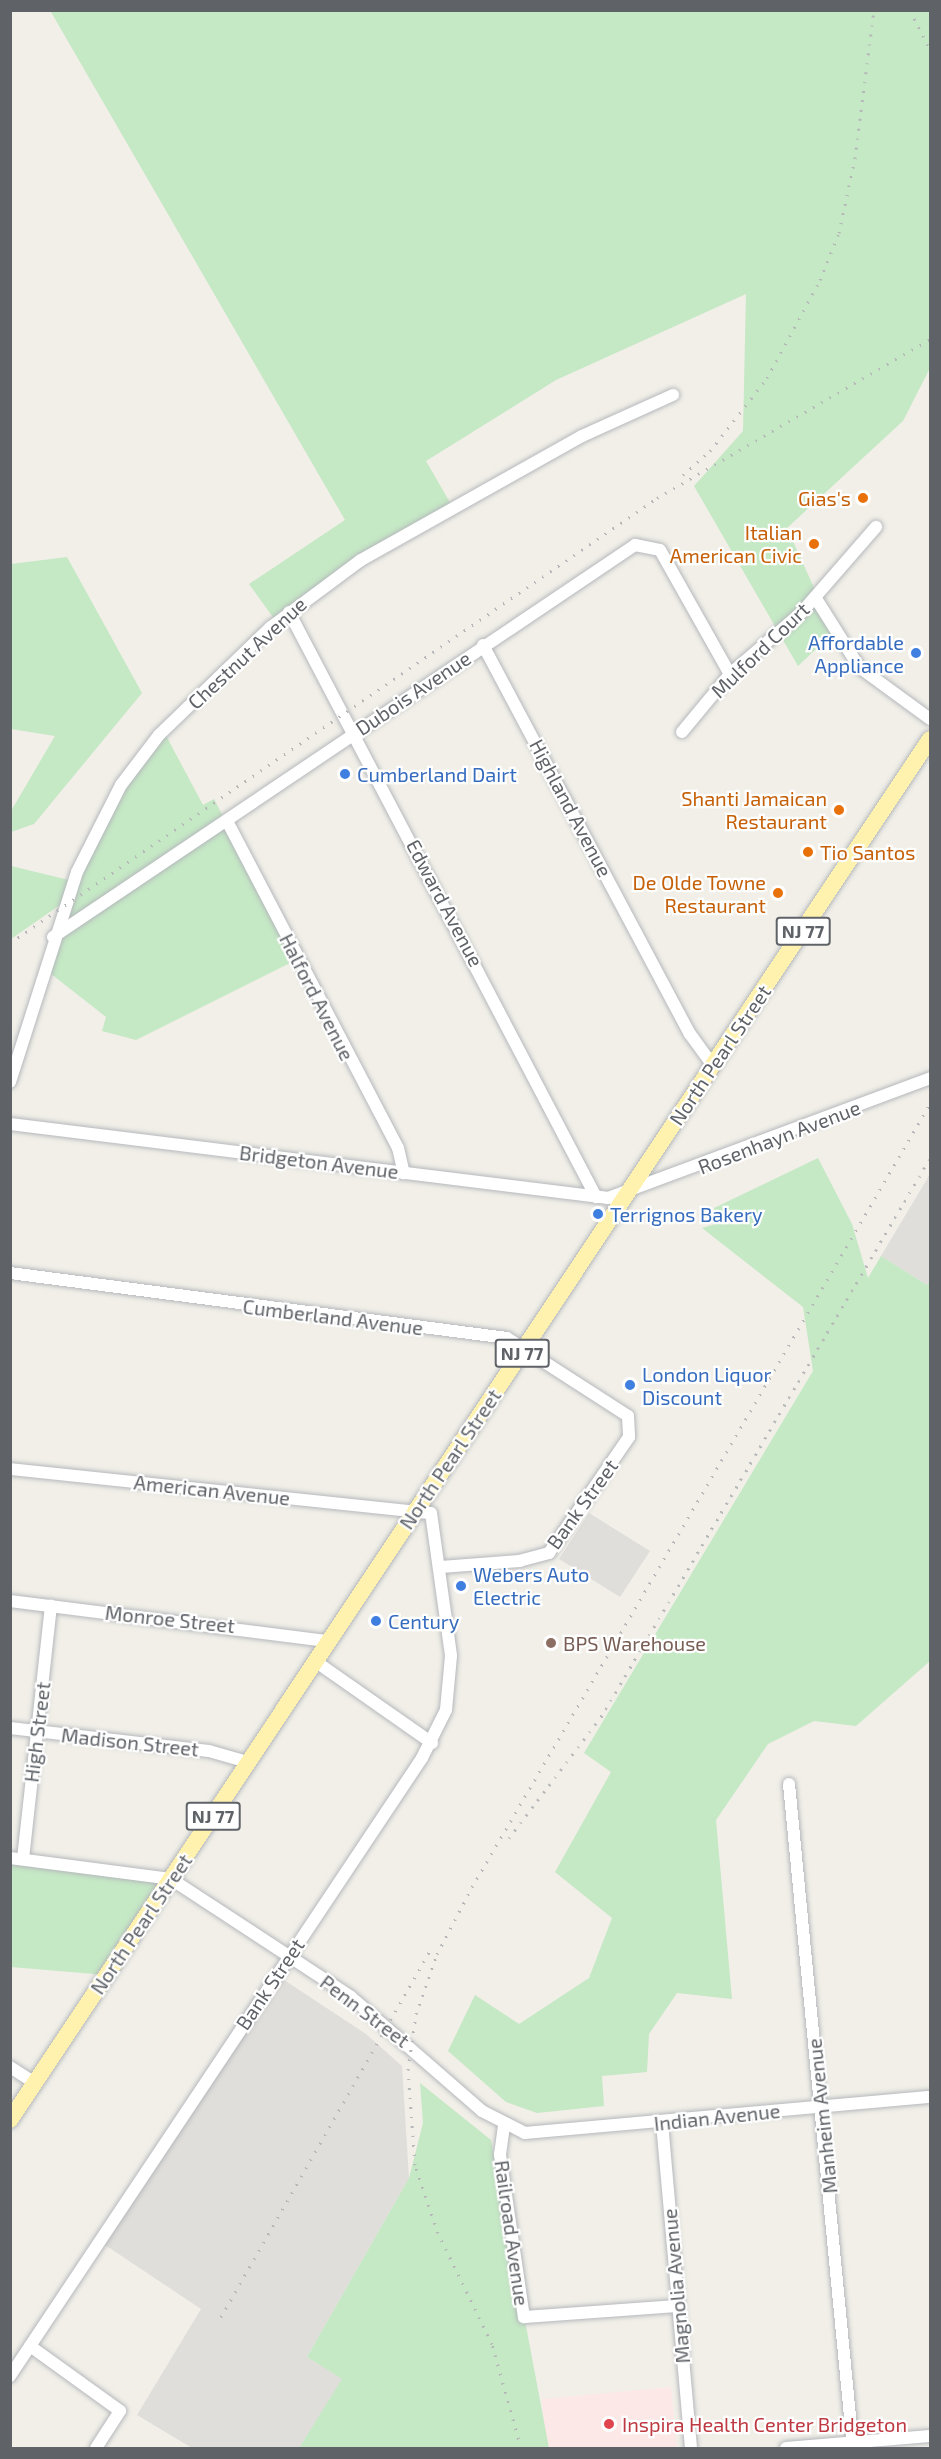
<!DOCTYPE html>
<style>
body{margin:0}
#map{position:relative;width:941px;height:2459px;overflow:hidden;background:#f1efe8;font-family:"Exo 2",sans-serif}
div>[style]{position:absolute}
.industrial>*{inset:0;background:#e0deda}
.medical>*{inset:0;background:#fce8e6}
.green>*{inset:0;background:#c5e8c5}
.roads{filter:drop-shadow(0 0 2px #b5b8bc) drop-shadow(0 0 2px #b5b8bc)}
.minor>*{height:12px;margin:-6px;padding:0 6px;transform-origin:6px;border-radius:6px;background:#fff}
.major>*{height:16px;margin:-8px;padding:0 8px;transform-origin:8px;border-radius:8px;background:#fff2af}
.rail>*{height:3px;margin-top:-1.5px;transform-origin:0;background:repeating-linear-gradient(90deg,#b6b7b8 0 1.5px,transparent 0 9.5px)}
.dots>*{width:16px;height:16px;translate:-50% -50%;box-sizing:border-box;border:3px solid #fff;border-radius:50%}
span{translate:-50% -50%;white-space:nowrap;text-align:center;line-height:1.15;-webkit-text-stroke:4.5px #fff;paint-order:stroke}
.shield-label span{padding:2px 4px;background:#fff;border:2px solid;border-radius:4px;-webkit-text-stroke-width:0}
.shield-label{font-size:18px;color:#5f6368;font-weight:700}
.food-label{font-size:20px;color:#c56008}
.right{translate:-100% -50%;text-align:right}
.left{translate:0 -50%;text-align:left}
.shop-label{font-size:20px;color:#366cbe}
.street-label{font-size:20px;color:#5f6368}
.education-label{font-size:20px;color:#785e54}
.health-label{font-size:20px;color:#be3a42}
.frame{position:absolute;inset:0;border:12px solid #5f6368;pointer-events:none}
</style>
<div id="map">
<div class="industrial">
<div style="clip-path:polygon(930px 1174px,930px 1280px,927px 1285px,881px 1256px)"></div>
<div style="clip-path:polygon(589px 1513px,650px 1551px,620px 1597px,559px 1559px)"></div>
<div style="clip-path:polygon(272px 1972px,366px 2034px,402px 2066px,409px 2178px,307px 2357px,343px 2379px,299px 2448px,192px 2448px,137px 2415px,201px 2309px,96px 2239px)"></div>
</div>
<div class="medical">
<div style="clip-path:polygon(671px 2387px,677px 2448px,546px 2448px,542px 2399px)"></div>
</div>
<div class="green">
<div style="clip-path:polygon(930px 11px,930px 368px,903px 421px,787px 528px,834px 632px,798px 666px,694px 486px,743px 431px,746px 294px,556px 380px,426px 461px,452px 506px,275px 620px,249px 584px,345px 520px,51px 12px)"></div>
<div style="clip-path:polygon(67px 557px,142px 693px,34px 824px,11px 832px,11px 811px,55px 736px,11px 729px,11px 564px)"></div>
<div style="clip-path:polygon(162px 728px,203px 805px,214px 799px,298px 959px,136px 1040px,102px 1031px,106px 1017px,41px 966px,60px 905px,11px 939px,11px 866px,69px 880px)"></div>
<div style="clip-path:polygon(818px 1158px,852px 1224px,868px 1278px,881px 1256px,927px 1285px,930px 1280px,930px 1661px,856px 1726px,814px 1721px,768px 1744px,716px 1820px,732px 1999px,677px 1993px,649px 2034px,647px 2072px,602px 2076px,604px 2106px,537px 2113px,506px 2102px,448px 2051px,475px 1995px,519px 2024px,589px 1978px,612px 1918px,555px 1872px,611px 1772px,584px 1753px,813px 1371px,803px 1307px,702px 1228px,719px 1223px,714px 1208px)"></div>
<div style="clip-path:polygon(10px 1858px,171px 1879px,106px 1975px,11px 1967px)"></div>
<div style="clip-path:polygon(420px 2083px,491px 2140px,549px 2448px,299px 2448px,342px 2379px,307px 2357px,409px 2178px,423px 2123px)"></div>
</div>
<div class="roads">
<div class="minor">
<div style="left:815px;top:597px;width:83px;rotate:57.8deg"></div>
<div style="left:859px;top:667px;width:88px;rotate:36.2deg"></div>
<div style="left:289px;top:612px;width:661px;rotate:62.31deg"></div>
<div style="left:483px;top:645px;width:441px;rotate:62deg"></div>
<div style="left:690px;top:1034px;width:37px;rotate:54deg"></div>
<div style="left:682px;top:732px;width:75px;rotate:-50.4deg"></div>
<div style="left:730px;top:674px;width:95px;rotate:-40.7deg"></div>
<div style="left:802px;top:612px;width:113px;rotate:-49deg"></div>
<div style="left:227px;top:821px;width:369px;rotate:62.4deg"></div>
<div style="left:398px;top:1148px;width:26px;rotate:77deg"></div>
<div style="left:53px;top:937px;width:702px;rotate:-33.96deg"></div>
<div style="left:635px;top:545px;width:25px;rotate:11deg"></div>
<div style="left:660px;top:550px;width:142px;rotate:60.6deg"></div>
<div style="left:10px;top:1082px;width:220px;rotate:-72.3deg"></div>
<div style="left:77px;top:872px;width:97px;rotate:-63.2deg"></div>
<div style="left:121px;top:785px;width:63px;rotate:-52.8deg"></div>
<div style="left:159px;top:735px;width:156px;rotate:-44deg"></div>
<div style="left:271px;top:627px;width:112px;rotate:-36.7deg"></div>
<div style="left:361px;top:560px;width:253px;rotate:-29.3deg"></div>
<div style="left:582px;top:436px;width:100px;rotate:-24.3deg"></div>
<div style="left:10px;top:1124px;width:603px;rotate:7.05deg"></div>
<div style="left:608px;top:1198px;width:344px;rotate:-20.4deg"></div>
<div style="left:10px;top:1273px;width:501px;rotate:7.45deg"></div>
<div style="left:507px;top:1338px;width:144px;rotate:32.8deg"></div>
<div style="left:628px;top:1416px;width:21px;rotate:87deg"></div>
<div style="left:629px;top:1437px;width:141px;rotate:124.6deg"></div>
<div style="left:549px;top:1553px;width:30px;rotate:165deg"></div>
<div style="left:520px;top:1561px;width:80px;rotate:175.7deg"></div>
<div style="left:10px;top:1469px;width:423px;rotate:6deg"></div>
<div style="left:431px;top:1513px;width:144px;rotate:82deg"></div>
<div style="left:451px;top:1656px;width:54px;rotate:95.3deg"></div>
<div style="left:446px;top:1710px;width:54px;rotate:116.6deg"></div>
<div style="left:422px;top:1758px;width:743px;rotate:123.69deg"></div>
<div style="left:10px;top:1601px;width:321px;rotate:7.2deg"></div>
<div style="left:315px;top:1661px;width:143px;rotate:35deg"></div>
<div style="left:10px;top:1728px;width:200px;rotate:6.6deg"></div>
<div style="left:209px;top:1751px;width:41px;rotate:15.8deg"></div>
<div style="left:789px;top:1784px;width:667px;rotate:84.49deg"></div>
<div style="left:10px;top:1858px;width:162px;rotate:7.4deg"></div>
<div style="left:171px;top:1879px;width:215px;rotate:33.2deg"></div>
<div style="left:351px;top:1997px;width:174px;rotate:41deg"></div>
<div style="left:482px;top:2111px;width:48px;rotate:27.1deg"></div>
<div style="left:525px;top:2133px;width:407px;rotate:-5.1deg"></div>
<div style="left:23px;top:1859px;width:255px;rotate:-83.7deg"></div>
<div style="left:10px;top:2067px;width:30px;rotate:33deg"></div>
<div style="left:662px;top:2123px;width:326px;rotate:84.9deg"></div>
<div style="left:504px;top:2126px;width:29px;rotate:98deg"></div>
<div style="left:500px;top:2155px;width:164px;rotate:81.6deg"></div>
<div style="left:524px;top:2317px;width:154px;rotate:-4.1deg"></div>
<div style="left:30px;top:2346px;width:111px;rotate:35.8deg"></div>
<div style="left:120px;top:2411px;width:44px;rotate:123deg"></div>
<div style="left:786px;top:2448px;width:144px;rotate:-4.8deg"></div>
</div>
<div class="major">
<div style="left:10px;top:2120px;width:1659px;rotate:-56.33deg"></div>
</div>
</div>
<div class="rail">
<div style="left:910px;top:10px;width:45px;rotate:63.4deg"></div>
<div style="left:683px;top:475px;width:36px;rotate:-42deg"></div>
<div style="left:710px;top:451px;width:93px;rotate:-52deg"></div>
<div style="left:767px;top:378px;width:111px;rotate:-61.6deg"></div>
<div style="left:820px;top:280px;width:51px;rotate:-68deg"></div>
<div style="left:839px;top:233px;width:77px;rotate:-78deg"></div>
<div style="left:855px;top:158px;width:149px;rotate:-82.7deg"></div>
<div style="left:10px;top:943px;width:785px;rotate:-34.52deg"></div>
<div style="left:657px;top:498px;width:316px;rotate:-30.2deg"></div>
<div style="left:509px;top:1838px;width:152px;rotate:-52.8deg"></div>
<div style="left:601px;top:1717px;width:649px;rotate:-59.52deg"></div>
<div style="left:221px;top:2317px;width:426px;rotate:-60.3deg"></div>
<div style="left:521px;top:2448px;width:108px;rotate:-105.6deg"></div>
<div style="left:492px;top:2344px;width:123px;rotate:-115.9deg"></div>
<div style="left:438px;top:2233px;width:72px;rotate:-108.7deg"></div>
<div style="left:415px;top:2165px;width:95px;rotate:-94.2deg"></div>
<div style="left:408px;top:2070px;width:57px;rotate:-81.9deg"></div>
<div style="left:416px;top:2014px;width:64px;rotate:-70.7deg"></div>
<div style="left:437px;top:1954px;width:76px;rotate:-62.4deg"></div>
<div style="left:472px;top:1887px;width:907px;rotate:-59.68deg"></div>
</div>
<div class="dots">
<div style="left:863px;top:498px;background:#e8710a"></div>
<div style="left:814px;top:544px;background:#e8710a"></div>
<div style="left:916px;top:653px;background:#3f7fe0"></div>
<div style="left:345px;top:774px;background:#3f7fe0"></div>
<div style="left:839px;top:810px;background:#e8710a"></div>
<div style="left:808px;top:852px;background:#e8710a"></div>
<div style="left:778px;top:893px;background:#e8710a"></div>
<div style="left:598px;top:1214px;background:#3f7fe0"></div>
<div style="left:630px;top:1385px;background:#3f7fe0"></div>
<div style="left:461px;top:1586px;background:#3f7fe0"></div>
<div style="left:376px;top:1621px;background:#3f7fe0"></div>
<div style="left:551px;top:1643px;background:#8d6e63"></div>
<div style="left:609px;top:2424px;background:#e0444e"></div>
</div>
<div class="shield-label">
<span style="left:803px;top:931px">NJ 77</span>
<span style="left:522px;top:1353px">NJ 77</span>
<span style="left:213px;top:1816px">NJ 77</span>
</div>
<div class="food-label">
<span class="right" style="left:851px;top:498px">Gias's</span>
<span class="right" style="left:802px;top:544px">Italian<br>American Civic</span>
<span class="right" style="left:827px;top:810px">Shanti Jamaican<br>Restaurant</span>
<span class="left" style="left:820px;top:852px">Tio Santos</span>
<span class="right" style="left:766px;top:894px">De Olde Towne<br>Restaurant</span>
</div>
<div class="shop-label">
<span class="right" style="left:904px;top:654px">Affordable<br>Appliance</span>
<span class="left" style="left:357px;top:774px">Cumberland Dairt</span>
<span class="left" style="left:610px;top:1214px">Terrignos Bakery</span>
<span class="left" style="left:642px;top:1386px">London Liquor<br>Discount</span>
<span class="left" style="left:473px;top:1586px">Webers Auto<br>Electric</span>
<span class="left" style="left:388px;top:1621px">Century</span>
</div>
<div class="street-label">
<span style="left:760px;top:650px;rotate:-44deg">Mulford Court</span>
<span style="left:247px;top:653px;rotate:-43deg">Chestnut Avenue</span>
<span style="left:413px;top:693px;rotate:-34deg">Dubois Avenue</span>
<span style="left:571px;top:808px;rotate:62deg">Highland Avenue</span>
<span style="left:445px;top:903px;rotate:62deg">Edward Avenue</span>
<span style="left:317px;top:997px;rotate:63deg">Halford Avenue</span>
<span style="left:720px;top:1055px;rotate:-56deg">North Pearl Street</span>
<span style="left:779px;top:1137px;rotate:-21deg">Rosenhayn Avenue</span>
<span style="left:319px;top:1162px;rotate:7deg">Bridgeton Avenue</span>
<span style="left:333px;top:1317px;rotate:7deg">Cumberland Avenue</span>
<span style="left:450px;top:1459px;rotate:-56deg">North Pearl Street</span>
<span style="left:212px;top:1490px;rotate:6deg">American Avenue</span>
<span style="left:582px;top:1504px;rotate:-54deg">Bank Street</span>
<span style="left:170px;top:1619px;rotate:6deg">Monroe Street</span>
<span style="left:37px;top:1732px;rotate:-83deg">High Street</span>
<span style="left:130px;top:1742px;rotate:6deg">Madison Street</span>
<span style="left:141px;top:1924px;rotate:-56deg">North Pearl Street</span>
<span style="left:270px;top:1984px;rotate:-56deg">Bank Street</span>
<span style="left:365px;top:2011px;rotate:37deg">Penn Street</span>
<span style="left:822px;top:2116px;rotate:-96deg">Manheim Avenue</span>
<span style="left:717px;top:2117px;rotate:-6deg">Indian Avenue</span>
<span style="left:512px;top:2233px;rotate:82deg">Railroad Avenue</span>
<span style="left:676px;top:2286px;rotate:-95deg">Magnolia Avenue</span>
</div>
<div class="education-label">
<span class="left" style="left:563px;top:1643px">BPS Warehouse</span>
</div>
<div class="health-label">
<span class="left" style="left:622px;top:2424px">Inspira Health Center Bridgeton</span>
</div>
<div class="frame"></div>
</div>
